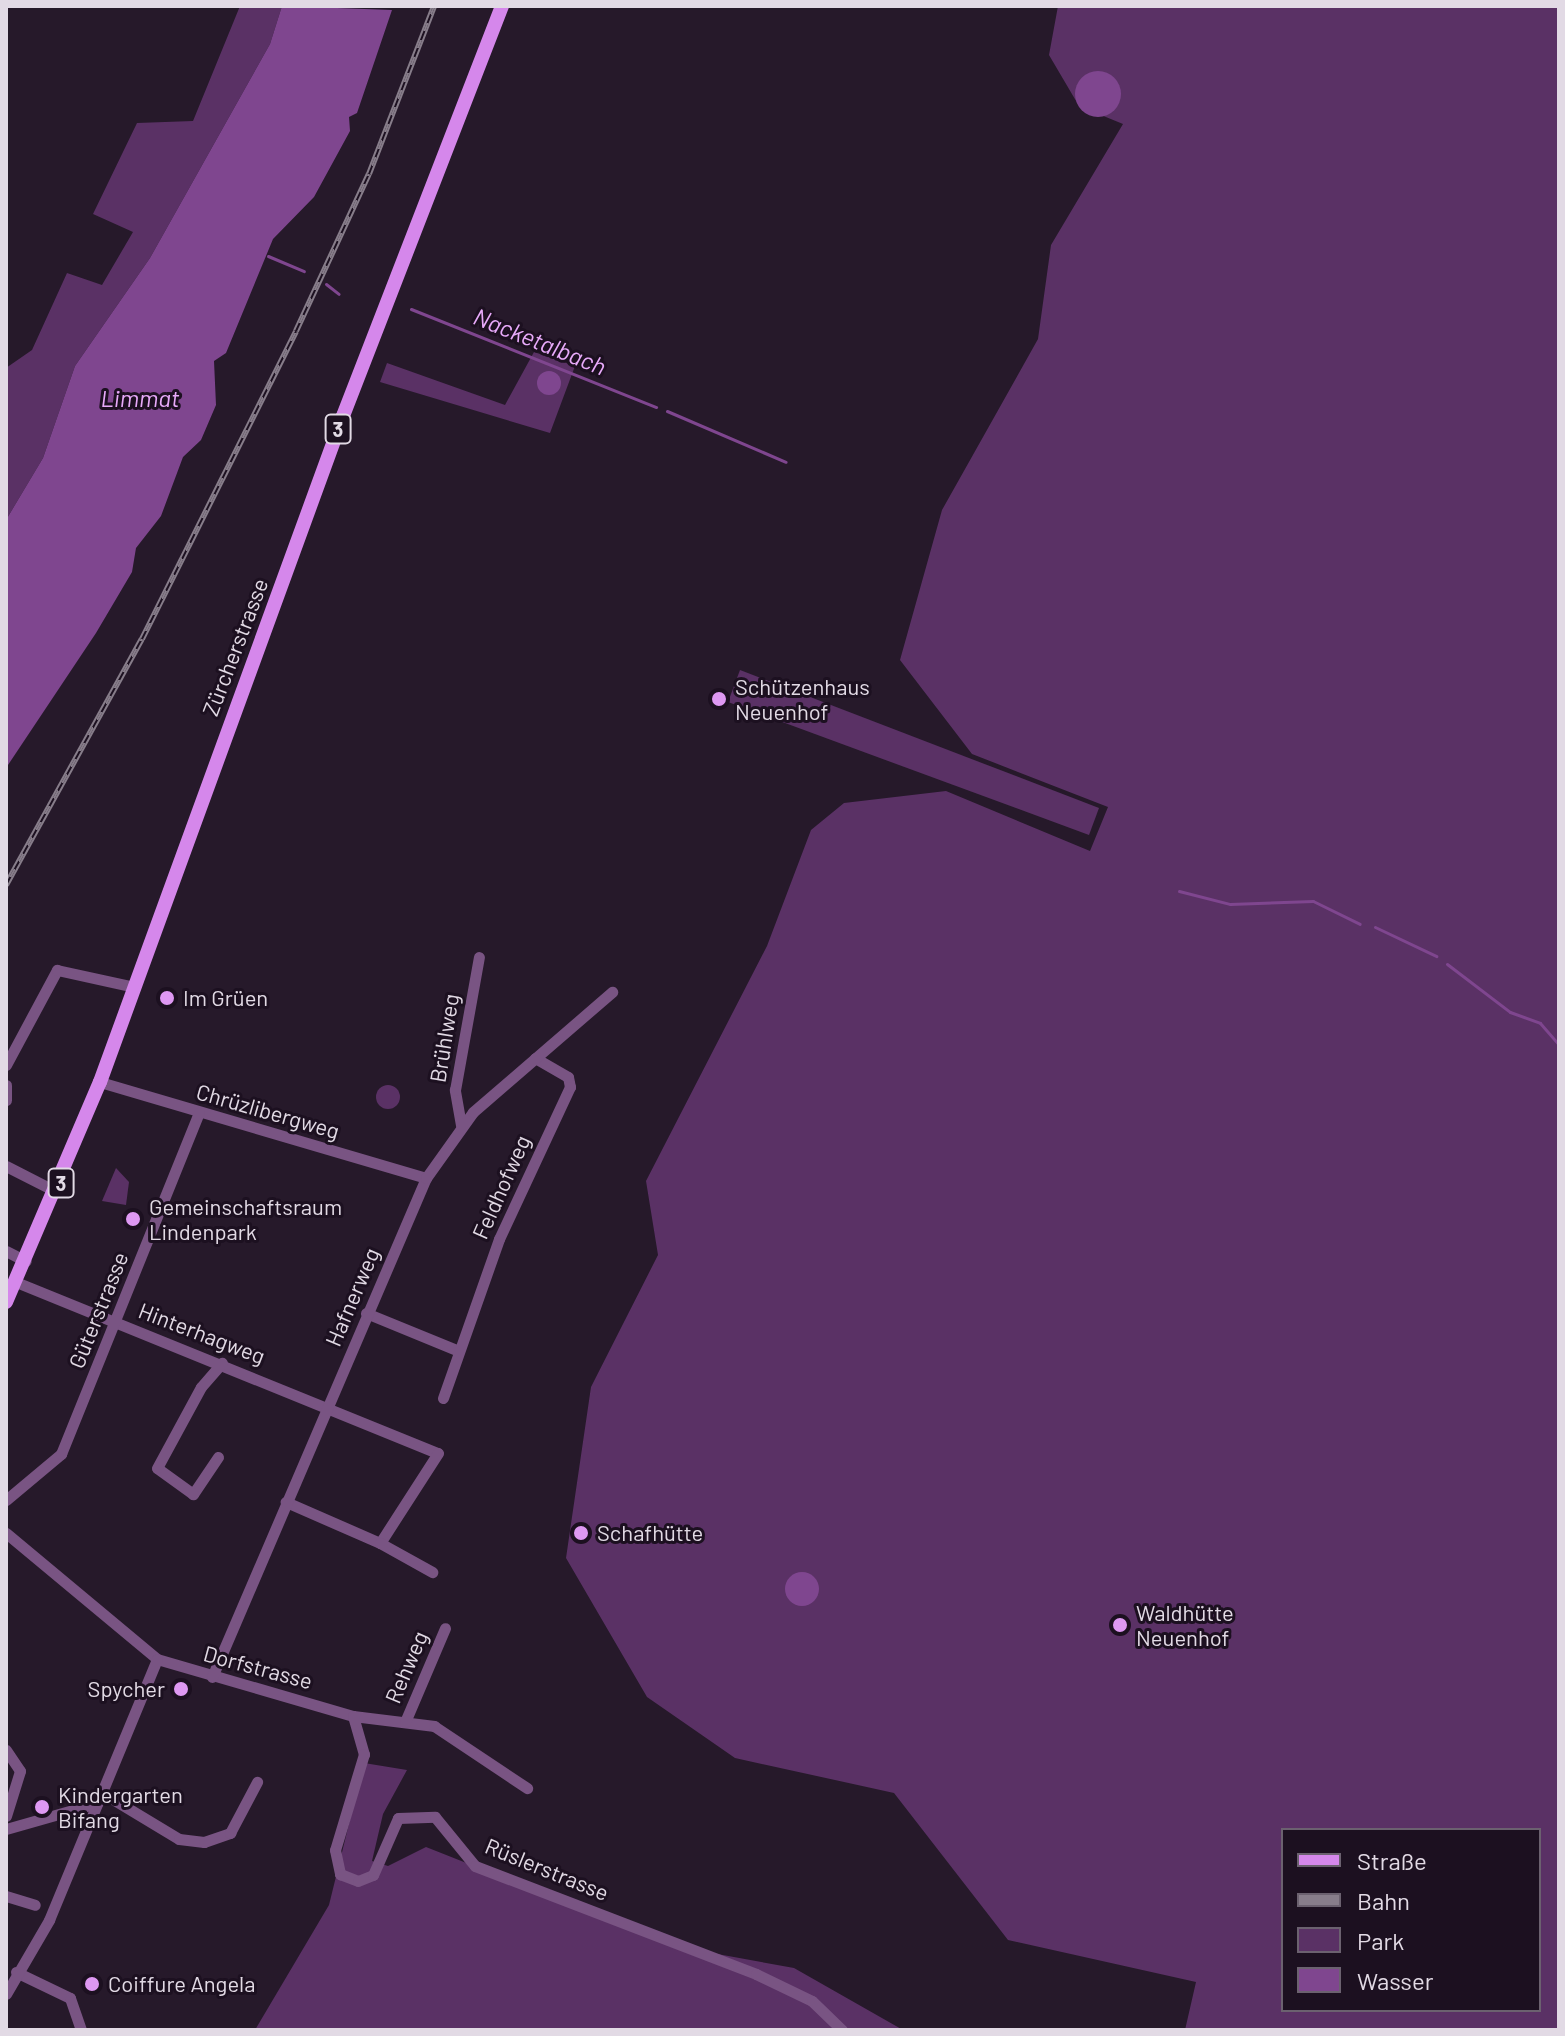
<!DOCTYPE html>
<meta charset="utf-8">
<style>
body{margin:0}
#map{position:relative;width:1565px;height:2036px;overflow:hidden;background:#26192a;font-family:Barlow,sans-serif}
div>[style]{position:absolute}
.green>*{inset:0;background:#5a3165}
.round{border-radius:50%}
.water>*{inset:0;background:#7f468f}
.stream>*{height:3px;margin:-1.5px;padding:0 1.5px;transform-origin:1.5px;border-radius:1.5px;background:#7f468f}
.minor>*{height:11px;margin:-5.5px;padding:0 5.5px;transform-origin:5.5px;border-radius:5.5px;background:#795483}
.major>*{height:14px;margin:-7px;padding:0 7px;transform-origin:7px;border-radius:7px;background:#d587eb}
.rail>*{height:6px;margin-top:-3px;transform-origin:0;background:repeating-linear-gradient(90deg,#1c1020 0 9px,#877d8a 0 18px);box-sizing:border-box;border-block:2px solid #877d8a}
.dots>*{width:22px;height:22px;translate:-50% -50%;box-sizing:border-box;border:4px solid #1c1020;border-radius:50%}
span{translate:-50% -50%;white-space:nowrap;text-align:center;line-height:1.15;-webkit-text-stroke:6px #1c1020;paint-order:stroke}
.shield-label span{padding:2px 6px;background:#1c1020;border:2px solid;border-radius:6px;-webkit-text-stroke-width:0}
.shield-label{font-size:20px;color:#e2dae5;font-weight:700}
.street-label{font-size:22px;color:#e2dae5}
.poi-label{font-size:22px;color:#e2dae5}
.left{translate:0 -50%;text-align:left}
.right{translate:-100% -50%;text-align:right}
.water-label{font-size:24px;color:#e8aafa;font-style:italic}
.frame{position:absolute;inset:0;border:8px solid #e2dae5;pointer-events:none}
.legend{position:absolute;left:1281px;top:1828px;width:260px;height:184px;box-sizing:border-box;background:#1c1020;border:2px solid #6b616f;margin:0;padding:10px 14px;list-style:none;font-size:24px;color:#e2dae5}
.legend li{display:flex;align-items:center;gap:16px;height:40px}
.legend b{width:40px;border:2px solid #6b616f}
</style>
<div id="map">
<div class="green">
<div style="clip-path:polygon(240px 6px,282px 6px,270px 44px,150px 258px,75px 366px,43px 458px,6px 520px,6px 368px,32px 350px,67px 273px,102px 285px,133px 232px,93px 214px,137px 123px,193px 121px)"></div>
<div style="clip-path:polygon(evenodd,1058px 6px,1559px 6px,1559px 2030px,1185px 2030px,1196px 1982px,1008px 1940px,894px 1793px,735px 1758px,647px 1697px,566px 1558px,591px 1387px,658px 1255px,646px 1181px,767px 946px,811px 830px,844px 803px,946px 791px,1090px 851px,1108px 807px,972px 754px,900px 660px,942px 510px,1038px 339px,1051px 245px,1123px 124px,1079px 106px,1049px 55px,1058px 6px,1283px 1830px,1539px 1830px,1539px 2010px,1283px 2010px,1283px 1830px)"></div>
<div style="clip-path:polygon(534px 352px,575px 366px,550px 433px,380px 382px,387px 363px,505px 405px)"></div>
<div style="clip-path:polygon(740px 670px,1099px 808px,1089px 835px,728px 702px)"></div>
<div class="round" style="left:376px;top:1085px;width:24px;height:24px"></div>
<div style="clip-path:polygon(116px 1168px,129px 1182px,126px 1205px,102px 1201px)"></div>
<div style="clip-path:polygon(364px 1763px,407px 1770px,383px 1814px,372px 1861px,388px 1866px,426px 1847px,679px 1947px,794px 1968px,903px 2030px,255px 2030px,329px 1905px)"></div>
</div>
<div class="water">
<div style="clip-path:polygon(282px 6px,392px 10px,357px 113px,349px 117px,350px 131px,314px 197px,273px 239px,226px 353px,214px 361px,216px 405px,201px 440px,183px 457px,161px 516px,136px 548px,132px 572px,96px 633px,6px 768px,6px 520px,43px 458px,75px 366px,150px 258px,270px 44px)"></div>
<div class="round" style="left:1075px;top:71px;width:46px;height:46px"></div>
<div class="round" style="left:537px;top:371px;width:24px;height:24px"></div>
<div class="round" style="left:785px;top:1572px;width:34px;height:34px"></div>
</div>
<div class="stream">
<div style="left:268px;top:256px;width:39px;rotate:23deg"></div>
<div style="left:326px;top:284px;width:16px;rotate:38deg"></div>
<div style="left:411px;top:309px;width:264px;rotate:21.8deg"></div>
<div style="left:667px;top:411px;width:129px;rotate:23.2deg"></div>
<div style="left:1179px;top:891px;width:53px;rotate:14.3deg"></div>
<div style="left:1230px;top:904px;width:83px;rotate:-2.1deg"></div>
<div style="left:1313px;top:901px;width:52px;rotate:26.1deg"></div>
<div style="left:1375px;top:927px;width:68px;rotate:25.4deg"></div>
<div style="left:1447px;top:964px;width:79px;rotate:37.3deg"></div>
<div style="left:1510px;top:1012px;width:32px;rotate:20deg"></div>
<div style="left:1540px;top:1023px;width:29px;rotate:49deg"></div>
</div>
<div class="minor">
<div style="left:6px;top:1065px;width:108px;rotate:-61.8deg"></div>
<div style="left:57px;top:970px;width:80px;rotate:12.3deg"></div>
<div style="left:100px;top:1082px;width:340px;rotate:16.4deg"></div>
<div style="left:6px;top:1085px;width:15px;rotate:90deg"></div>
<div style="left:461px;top:1125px;width:36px;rotate:-100deg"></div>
<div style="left:455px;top:1090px;width:135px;rotate:-79.8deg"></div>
<div style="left:6px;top:1166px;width:57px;rotate:27deg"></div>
<div style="left:6px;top:1251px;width:22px;rotate:27deg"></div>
<div style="left:16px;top:1282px;width:455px;rotate:22.1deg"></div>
<div style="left:438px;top:1453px;width:107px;rotate:122.8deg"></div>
<div style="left:380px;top:1543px;width:103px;rotate:-156.4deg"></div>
<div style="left:366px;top:1313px;width:100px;rotate:22.2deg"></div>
<div style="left:443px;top:1398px;width:169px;rotate:-70.6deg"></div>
<div style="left:499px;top:1239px;width:168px;rotate:-65deg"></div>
<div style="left:570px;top:1087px;width:10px;rotate:-101deg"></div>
<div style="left:568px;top:1077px;width:38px;rotate:-150deg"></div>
<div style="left:218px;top:1457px;width:45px;rotate:124deg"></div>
<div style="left:193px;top:1494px;width:44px;rotate:-144.2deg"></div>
<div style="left:157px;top:1468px;width:92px;rotate:-61.5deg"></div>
<div style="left:201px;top:1387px;width:32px;rotate:-49deg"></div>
<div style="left:6px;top:1500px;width:72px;rotate:-39.9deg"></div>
<div style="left:61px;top:1454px;width:368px;rotate:-68deg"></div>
<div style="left:6px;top:1533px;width:197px;rotate:39.8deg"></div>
<div style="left:157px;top:1659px;width:204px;rotate:16.2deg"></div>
<div style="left:353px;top:1716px;width:82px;rotate:7deg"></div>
<div style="left:434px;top:1726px;width:112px;rotate:33.7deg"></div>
<div style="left:380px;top:1543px;width:60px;rotate:29.1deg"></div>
<div style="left:212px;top:1677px;width:543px;rotate:-66.79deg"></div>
<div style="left:426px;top:1178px;width:81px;rotate:-54.5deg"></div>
<div style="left:473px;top:1112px;width:184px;rotate:-40.8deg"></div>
<div style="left:353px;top:1716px;width:40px;rotate:74deg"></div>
<div style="left:364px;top:1754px;width:100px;rotate:106.8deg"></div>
<div style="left:335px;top:1850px;width:25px;rotate:78deg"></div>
<div style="left:340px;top:1874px;width:19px;rotate:21deg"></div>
<div style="left:358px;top:1881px;width:16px;rotate:-22deg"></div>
<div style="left:373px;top:1875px;width:62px;rotate:-66.3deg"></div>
<div style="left:398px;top:1818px;width:37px;rotate:-2deg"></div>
<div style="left:435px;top:1817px;width:63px;rotate:50.8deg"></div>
<div style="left:475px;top:1866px;width:301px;rotate:21deg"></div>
<div style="left:756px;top:1974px;width:62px;rotate:25.7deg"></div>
<div style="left:812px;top:2001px;width:42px;rotate:44deg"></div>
<div style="left:405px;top:1722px;width:102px;rotate:-66.9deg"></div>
<div style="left:6px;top:1750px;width:25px;rotate:56deg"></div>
<div style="left:20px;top:1771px;width:47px;rotate:107.3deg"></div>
<div style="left:101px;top:1792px;width:91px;rotate:31.1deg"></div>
<div style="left:179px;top:1839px;width:25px;rotate:7deg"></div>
<div style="left:204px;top:1842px;width:28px;rotate:-19deg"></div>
<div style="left:230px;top:1833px;width:58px;rotate:-62.1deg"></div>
<div style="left:6px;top:1829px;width:95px;rotate:-15.9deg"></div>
<div style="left:6px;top:1896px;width:30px;rotate:17deg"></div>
<div style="left:16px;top:1972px;width:60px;rotate:25.7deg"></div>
<div style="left:70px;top:1998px;width:34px;rotate:71deg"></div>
<div style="left:6px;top:1994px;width:86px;rotate:-59.8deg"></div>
<div style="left:49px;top:1920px;width:282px;rotate:-67.5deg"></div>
</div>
<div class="major">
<div style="left:6px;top:1302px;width:239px;rotate:-66.9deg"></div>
<div style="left:100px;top:1082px;width:709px;rotate:-69.95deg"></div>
<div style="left:343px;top:416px;width:440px;rotate:-68.8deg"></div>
</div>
<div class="rail">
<div style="left:6px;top:885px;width:281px;rotate:-61.1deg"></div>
<div style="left:142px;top:639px;width:344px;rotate:-63.4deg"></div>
<div style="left:296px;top:331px;width:173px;rotate:-65.1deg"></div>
<div style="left:369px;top:174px;width:180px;rotate:-68.8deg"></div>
</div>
<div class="dots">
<div style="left:719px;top:699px;background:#de98f2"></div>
<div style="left:167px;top:998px;background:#de98f2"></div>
<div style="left:133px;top:1219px;background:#de98f2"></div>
<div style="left:581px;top:1533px;background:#de98f2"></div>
<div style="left:1120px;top:1625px;background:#de98f2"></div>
<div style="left:181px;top:1689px;background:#de98f2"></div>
<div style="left:42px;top:1807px;background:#de98f2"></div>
<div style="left:92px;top:1984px;background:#de98f2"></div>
</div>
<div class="shield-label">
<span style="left:338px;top:429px">3</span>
<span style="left:61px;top:1183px">3</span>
</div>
<div class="street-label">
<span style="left:235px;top:647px;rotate:-69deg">Zürcherstrasse</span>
<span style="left:444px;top:1038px;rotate:-81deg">Brühlweg</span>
<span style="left:268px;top:1111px;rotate:16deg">Chrüzlibergweg</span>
<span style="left:501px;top:1187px;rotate:-66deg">Feldhofweg</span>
<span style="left:352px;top:1297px;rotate:-67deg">Hafnerweg</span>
<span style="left:98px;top:1310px;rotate:-68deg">Güterstrasse</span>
<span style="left:202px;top:1333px;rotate:21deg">Hinterhagweg</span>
<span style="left:258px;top:1667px;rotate:15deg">Dorfstrasse</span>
<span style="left:406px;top:1667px;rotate:-67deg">Rehweg</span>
<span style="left:547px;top:1869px;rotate:22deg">Rüslerstrasse</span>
</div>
<div class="poi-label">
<span class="left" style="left:735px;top:699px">Schützenhaus<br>Neuenhof</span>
<span class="left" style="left:183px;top:998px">Im Grüen</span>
<span class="left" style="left:149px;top:1219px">Gemeinschaftsraum<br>Lindenpark</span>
<span class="left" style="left:597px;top:1533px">Schafhütte</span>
<span class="left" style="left:1136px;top:1625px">Waldhütte<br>Neuenhof</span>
<span class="right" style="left:165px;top:1689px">Spycher</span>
<span class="left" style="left:58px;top:1807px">Kindergarten<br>Bifang</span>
<span class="left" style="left:108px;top:1984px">Coiffure Angela</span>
</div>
<div class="water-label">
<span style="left:540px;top:341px;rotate:22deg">Nacketalbach</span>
<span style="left:140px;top:398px">Limmat</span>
</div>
<div class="frame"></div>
<ul class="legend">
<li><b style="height:10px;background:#d587eb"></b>Straße</li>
<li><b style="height:10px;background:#877d8a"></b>Bahn</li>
<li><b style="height:22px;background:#5a3165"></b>Park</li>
<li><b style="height:22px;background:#7f468f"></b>Wasser</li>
</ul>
</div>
